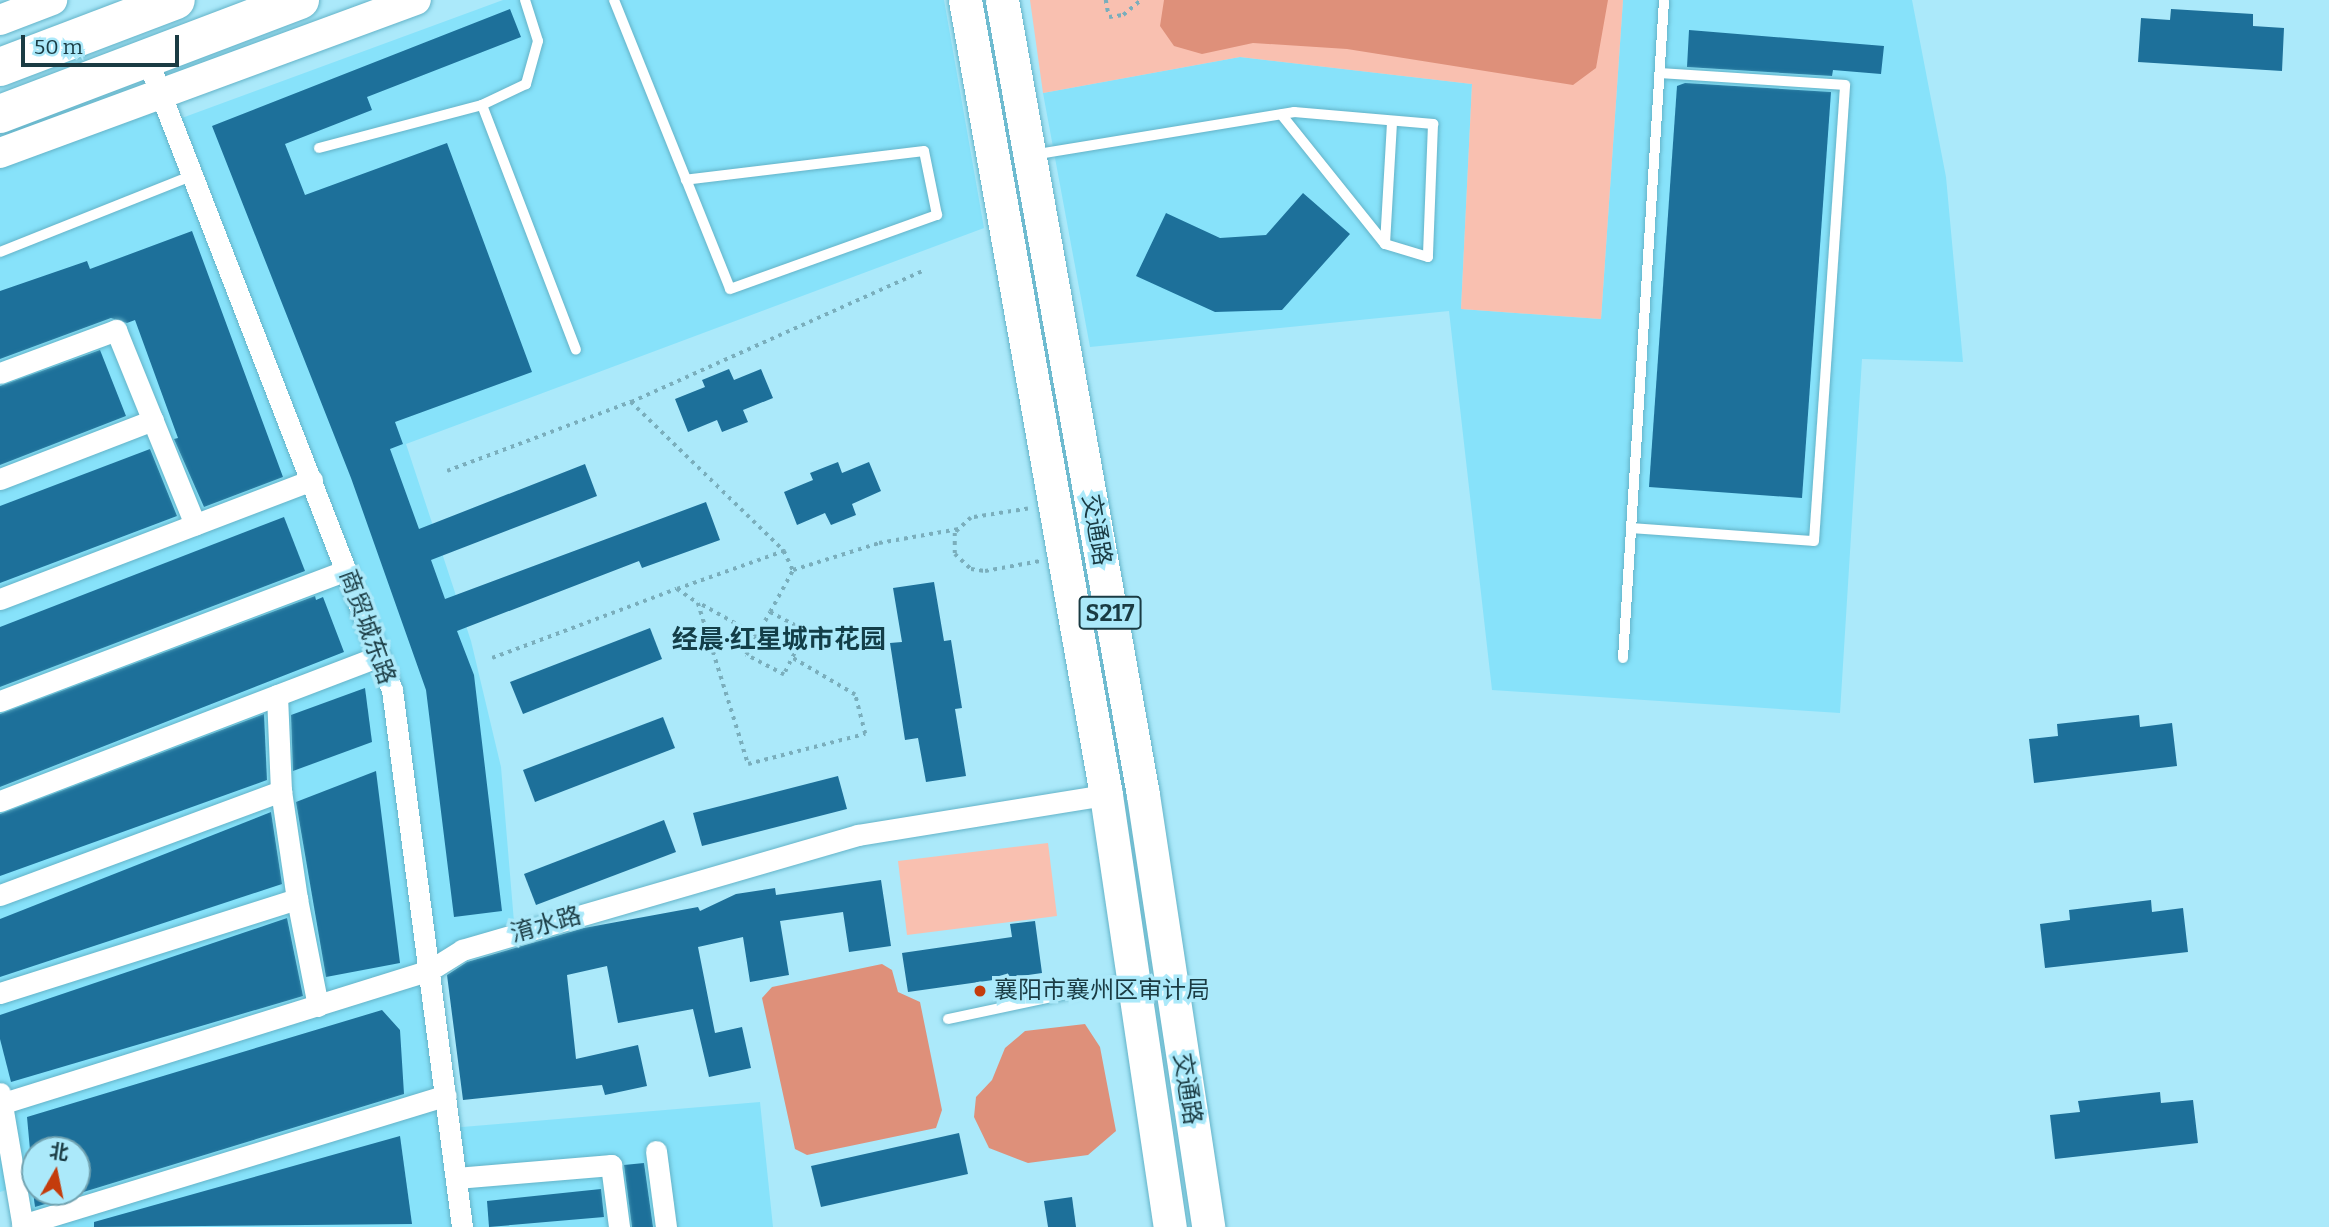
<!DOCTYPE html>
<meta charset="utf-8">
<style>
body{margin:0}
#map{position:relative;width:2329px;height:1227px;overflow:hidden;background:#abe9fa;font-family:Bitter,"Noto Sans SC",serif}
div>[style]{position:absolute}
.built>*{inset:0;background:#87e2fa}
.green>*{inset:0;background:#f9c0b0}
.forest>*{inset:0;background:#de907a}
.building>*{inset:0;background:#1d709a}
.path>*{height:3.5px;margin-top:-1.75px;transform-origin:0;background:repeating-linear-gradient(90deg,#7aaebc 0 3.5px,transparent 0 8.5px)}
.roads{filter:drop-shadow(0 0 2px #64b3c8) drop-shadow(0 0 2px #64b3c8)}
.lane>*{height:10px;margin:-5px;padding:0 5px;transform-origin:5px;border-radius:5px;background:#fff}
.street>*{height:21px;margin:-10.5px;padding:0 10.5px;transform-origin:10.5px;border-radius:10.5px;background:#fff}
.secondary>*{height:30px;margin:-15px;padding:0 15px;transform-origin:15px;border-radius:15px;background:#fff}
.primary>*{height:33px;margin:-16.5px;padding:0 16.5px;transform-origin:16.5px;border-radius:16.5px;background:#fff}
.highway>*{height:38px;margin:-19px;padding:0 19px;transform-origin:19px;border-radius:19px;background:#fff}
.dots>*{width:19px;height:19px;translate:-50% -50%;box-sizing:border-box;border:4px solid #abe9fa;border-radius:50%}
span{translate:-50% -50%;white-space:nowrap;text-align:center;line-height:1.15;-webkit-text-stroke:7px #abe9fa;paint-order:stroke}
.shield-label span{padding:2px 5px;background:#abe9fa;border:2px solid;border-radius:5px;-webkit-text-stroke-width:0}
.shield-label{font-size:23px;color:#1a3b43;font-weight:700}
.street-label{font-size:24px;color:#1a3b43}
.poi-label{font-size:24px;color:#1a3b43}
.left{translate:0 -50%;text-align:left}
.neighbourhood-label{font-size:26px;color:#133e48;font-weight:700}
.north{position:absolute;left:21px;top:1136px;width:70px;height:70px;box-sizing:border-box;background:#abe9fa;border:2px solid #71a3b1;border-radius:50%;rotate:9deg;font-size:19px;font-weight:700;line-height:28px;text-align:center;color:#1a3b43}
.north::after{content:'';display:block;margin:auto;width:24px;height:32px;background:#c43c0c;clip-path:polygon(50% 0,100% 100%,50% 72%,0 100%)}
.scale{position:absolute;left:21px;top:35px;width:158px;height:32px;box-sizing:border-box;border:4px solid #1a3b43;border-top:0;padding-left:9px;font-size:21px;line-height:24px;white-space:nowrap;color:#1a3b43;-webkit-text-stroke:5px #abe9fa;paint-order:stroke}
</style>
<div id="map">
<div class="built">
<div style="clip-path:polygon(evenodd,503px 0,944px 0,984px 228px,406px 444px,471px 641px,501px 767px,515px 934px,430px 971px,450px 1128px,760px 1102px,773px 1227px,23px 1227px,18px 1186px,0 1192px,0 153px,159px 98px,171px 122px,503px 0,35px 1150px,77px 1150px,77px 1192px,35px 1192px,35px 1150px)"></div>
<div style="clip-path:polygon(1623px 0,1912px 0,1946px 177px,1963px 362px,1862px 359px,1840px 713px,1492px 690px,1449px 311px,1090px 347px,1043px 93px,1240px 57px,1472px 84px,1461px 309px,1601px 319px)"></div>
</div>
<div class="green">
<div style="clip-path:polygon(1030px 0,1623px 0,1601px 319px,1461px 309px,1472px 84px,1240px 57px,1043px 93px)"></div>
<div style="clip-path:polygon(1048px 843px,1057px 916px,907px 935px,898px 861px)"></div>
</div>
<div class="forest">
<div style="clip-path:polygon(1164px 0,1608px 0,1596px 68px,1573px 85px,1347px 49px,1253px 43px,1202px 54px,1174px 46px,1160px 26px)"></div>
<div style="clip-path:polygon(882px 964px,892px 970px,898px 992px,920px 1002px,942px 1110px,936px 1128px,807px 1155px,795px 1149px,762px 998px,772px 987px)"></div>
<div style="clip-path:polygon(1085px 1024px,1100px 1047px,1116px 1131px,1088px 1155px,1028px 1163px,989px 1148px,974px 1117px,976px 1097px,992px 1080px,1005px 1048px,1025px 1031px)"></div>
</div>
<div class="building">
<div style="clip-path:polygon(510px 9px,521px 37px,367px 97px,372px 110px,285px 144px,305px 195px,447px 143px,532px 372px,395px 422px,403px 444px,390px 449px,419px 529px,585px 464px,597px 496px,431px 560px,445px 599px,706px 502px,720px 540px,642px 568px,639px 561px,457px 631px,474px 675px,502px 911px,454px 917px,426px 690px,351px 478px,212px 126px)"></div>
<div style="clip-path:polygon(2171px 9px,2253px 14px,2253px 26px,2284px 28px,2282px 71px,2138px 62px,2141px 18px,2170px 20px)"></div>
<div style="clip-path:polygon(1689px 30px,1884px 46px,1881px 74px,1833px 70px,1832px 76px,1687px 67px)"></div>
<div style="clip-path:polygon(1685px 83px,1831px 92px,1802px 498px,1649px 487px,1677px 86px)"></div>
<div style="clip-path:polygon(1303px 193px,1350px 234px,1282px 310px,1215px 312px,1136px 276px,1166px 213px,1220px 238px,1266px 235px)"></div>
<div style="clip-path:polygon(192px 231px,283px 477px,204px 507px,174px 439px,178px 438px,135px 320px,127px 323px,111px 318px,0 359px,0 291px,87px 261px,90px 269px)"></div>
<div style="clip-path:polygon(100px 350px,126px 416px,0 465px,0 386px)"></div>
<div style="clip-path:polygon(729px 369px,734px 380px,761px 369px,773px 398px,743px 410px,748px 422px,722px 432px,717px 420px,688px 432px,675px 399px,705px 387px,702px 380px)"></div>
<div style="clip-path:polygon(150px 449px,177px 516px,0 583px,0 506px)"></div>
<div style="clip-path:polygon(838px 462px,842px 473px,869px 462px,881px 491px,852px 504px,856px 515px,831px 525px,825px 513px,797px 525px,784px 492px,813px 480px,810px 473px)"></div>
<div style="clip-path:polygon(284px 517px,305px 571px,0 687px,0 627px)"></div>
<div style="clip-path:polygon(934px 582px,944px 641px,951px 640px,962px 708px,955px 709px,966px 776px,926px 782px,918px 738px,905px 740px,890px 643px,902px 642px,893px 588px)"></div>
<div style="clip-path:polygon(315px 596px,316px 600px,323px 597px,344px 652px,0 787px,0 714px)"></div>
<div style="clip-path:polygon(650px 628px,662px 659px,523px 714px,510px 682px)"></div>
<div style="clip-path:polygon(365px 688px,372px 742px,293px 771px,291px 715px)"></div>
<div style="clip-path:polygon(264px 714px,267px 780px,0 876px,0 814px)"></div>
<div style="clip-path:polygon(2139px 715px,2140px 727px,2172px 723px,2177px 766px,2034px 783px,2029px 739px,2058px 736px,2057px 724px)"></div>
<div style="clip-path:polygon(663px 717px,675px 748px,535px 802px,523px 770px)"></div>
<div style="clip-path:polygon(376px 771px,400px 963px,326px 977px,296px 802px)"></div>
<div style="clip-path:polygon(838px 776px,847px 809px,702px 846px,693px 813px)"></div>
<div style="clip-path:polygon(271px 812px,282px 884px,0 977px,0 919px)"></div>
<div style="clip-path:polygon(664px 820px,676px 852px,536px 905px,524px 874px)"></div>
<div style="clip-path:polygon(881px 880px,891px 946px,849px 952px,843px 912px,780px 921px,789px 975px,750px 982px,743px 937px,698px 947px,715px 1033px,742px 1027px,751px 1068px,709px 1077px,693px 1009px,618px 1023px,607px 966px,567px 975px,576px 1059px,638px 1045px,647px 1086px,605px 1095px,602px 1085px,463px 1100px,447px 975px,467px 962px,584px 928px,698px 907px,700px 911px,736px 894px,775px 888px,776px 895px)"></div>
<div style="clip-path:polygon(2151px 900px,2152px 912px,2183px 908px,2188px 952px,2045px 968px,2040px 924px,2070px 920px,2069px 910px)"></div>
<div style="clip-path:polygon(287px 918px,303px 996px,11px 1082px,0 1039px,0 1015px)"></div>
<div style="clip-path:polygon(1035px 921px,1042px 973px,908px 992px,902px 953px,1012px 937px,1010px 924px)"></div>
<div style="clip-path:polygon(382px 1010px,400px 1030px,404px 1094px,77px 1194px,77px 1150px,30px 1150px,27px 1117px)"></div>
<div style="clip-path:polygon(2160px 1092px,2161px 1103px,2193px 1100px,2198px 1143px,2055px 1159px,2050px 1115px,2080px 1112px,2078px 1101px)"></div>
<div style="clip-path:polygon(959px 1133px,968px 1174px,821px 1207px,811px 1166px)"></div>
<div style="clip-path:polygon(400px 1136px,412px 1224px,94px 1227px,94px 1222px)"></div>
<div style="clip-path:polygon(644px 1163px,653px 1227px,632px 1227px,624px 1165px)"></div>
<div style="clip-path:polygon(601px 1189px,604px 1217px,489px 1227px,487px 1201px)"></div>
<div style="clip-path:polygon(33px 1192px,64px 1192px,66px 1198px,35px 1207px)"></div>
<div style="clip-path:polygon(1072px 1197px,1076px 1227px,1048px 1227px,1044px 1201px)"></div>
</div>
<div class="path">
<div style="left:1106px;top:0;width:17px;rotate:80deg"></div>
<div style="left:1109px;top:17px;width:14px;rotate:-8deg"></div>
<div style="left:1123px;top:15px;width:23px;rotate:-40deg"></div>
<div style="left:631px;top:402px;width:214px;rotate:44.2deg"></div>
<div style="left:784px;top:551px;width:21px;rotate:65deg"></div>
<div style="left:793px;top:570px;width:90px;rotate:-17.4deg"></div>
<div style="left:879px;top:543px;width:81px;rotate:-9.9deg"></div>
<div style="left:447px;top:471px;width:197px;rotate:-20.6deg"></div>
<div style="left:631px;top:402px;width:322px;rotate:-24.2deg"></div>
<div style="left:1028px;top:509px;width:58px;rotate:171deg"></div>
<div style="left:971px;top:518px;width:22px;rotate:137deg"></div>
<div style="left:955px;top:533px;width:21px;rotate:90deg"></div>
<div style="left:955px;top:554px;width:22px;rotate:43deg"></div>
<div style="left:971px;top:569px;width:14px;rotate:8deg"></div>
<div style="left:985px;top:571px;width:56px;rotate:-10.3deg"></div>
<div style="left:677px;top:589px;width:114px;rotate:-19.6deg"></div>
<div style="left:770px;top:612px;width:41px;rotate:27.8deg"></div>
<div style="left:806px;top:631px;width:49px;rotate:116.6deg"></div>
<div style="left:784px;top:675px;width:43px;rotate:-152.2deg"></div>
<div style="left:746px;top:655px;width:22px;rotate:-60deg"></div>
<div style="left:757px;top:636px;width:27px;rotate:-62deg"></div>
<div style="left:770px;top:612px;width:48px;rotate:-61.3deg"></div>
<div style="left:757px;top:636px;width:68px;rotate:-150.8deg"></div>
<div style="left:698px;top:603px;width:169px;rotate:72.7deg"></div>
<div style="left:748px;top:764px;width:121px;rotate:-14.4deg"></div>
<div style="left:865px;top:734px;width:40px;rotate:-104.4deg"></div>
<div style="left:855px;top:695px;width:73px;rotate:-149.6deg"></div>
<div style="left:492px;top:658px;width:197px;rotate:-20.5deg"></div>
<div style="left:677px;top:589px;width:25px;rotate:34deg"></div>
</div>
<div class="roads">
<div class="lane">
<div style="left:525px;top:0;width:43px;rotate:72.4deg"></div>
<div style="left:538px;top:41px;width:45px;rotate:105.6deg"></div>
<div style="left:526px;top:84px;width:49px;rotate:154.5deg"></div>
<div style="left:482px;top:105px;width:262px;rotate:69deg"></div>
<div style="left:614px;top:0;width:311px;rotate:68.1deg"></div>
<div style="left:730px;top:289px;width:220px;rotate:-19.7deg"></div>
<div style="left:937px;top:215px;width:65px;rotate:-101.5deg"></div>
<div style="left:924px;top:151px;width:240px;rotate:173.1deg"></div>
<div style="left:319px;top:148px;width:169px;rotate:-14.8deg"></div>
<div style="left:1032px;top:155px;width:266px;rotate:-9.3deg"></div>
<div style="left:1294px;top:112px;width:140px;rotate:4.9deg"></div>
<div style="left:1433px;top:124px;width:133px;rotate:92.2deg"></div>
<div style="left:1428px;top:257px;width:45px;rotate:-163.2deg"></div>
<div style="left:1385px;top:244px;width:166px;rotate:-128.7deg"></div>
<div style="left:1385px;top:244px;width:123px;rotate:-86.7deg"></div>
<div style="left:0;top:252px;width:206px;rotate:-21.7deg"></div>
<div style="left:1632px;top:528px;width:182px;rotate:4.1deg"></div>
<div style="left:1814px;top:541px;width:457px;rotate:-86.1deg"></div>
<div style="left:1845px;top:85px;width:185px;rotate:-176.3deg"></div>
<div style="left:1623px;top:658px;width:659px;rotate:-86.43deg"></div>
<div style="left:948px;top:1019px;width:187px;rotate:-12deg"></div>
</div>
<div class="street">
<div style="left:147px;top:59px;width:677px;rotate:68.78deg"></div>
<div style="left:392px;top:690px;width:542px;rotate:82.57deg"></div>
<div style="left:0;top:373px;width:124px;rotate:-20.3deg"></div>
<div style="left:116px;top:330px;width:210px;rotate:67.9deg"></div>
<div style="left:0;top:479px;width:164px;rotate:-21.1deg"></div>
<div style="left:0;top:599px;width:334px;rotate:-20.9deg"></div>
<div style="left:0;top:701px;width:370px;rotate:-20.7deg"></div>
<div style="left:0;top:801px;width:406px;rotate:-20.9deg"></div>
<div style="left:0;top:895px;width:300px;rotate:-20.3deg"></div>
<div style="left:281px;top:791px;width:96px;rotate:-92.4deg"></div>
<div style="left:297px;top:899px;width:109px;rotate:78.9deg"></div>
<div style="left:0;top:993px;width:312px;rotate:-17.6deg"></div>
<div style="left:297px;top:899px;width:109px;rotate:-98.4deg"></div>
<div style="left:0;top:1093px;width:136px;rotate:80.3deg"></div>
<div style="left:0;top:1104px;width:450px;rotate:-17.3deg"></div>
<div style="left:430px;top:970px;width:38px;rotate:-32deg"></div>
<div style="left:462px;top:950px;width:412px;rotate:-16.2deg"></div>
<div style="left:858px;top:835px;width:251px;rotate:-9.2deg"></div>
<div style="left:656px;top:1151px;width:77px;rotate:82.5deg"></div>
<div style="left:456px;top:1178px;width:156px;rotate:-4.8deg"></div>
<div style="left:611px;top:1165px;width:63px;rotate:82.6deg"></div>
<div style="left:22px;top:1225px;width:443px;rotate:-17deg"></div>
</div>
<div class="secondary">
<div style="left:0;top:20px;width:56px;rotate:-21deg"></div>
<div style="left:0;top:153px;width:443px;rotate:-20.2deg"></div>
</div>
<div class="primary">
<div style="left:965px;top:0;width:807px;rotate:79.94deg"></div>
<div style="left:1106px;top:795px;width:437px;rotate:81.6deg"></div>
<div style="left:1002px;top:0;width:807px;rotate:79.94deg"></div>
<div style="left:1143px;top:795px;width:437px;rotate:81.4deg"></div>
</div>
<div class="highway">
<div style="left:0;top:67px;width:188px;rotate:-20.8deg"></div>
<div style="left:0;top:114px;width:321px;rotate:-20.8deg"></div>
</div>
</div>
<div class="dots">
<div style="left:980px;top:991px;background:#c43c0c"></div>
</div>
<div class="shield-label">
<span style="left:1110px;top:613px">S217</span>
</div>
<div class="street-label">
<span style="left:1096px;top:530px;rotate:80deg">交通路</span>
<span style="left:367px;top:627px;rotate:70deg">商贸城东路</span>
<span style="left:546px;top:925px;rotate:-16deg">淯水路</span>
<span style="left:1187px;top:1089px;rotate:81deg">交通路</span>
</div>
<div class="poi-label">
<span class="left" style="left:994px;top:991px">襄阳市襄州区审计局</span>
</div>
<div class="neighbourhood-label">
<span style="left:779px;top:640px">经晨·红星城市花园</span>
</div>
<div class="north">北</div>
<div class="scale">50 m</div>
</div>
